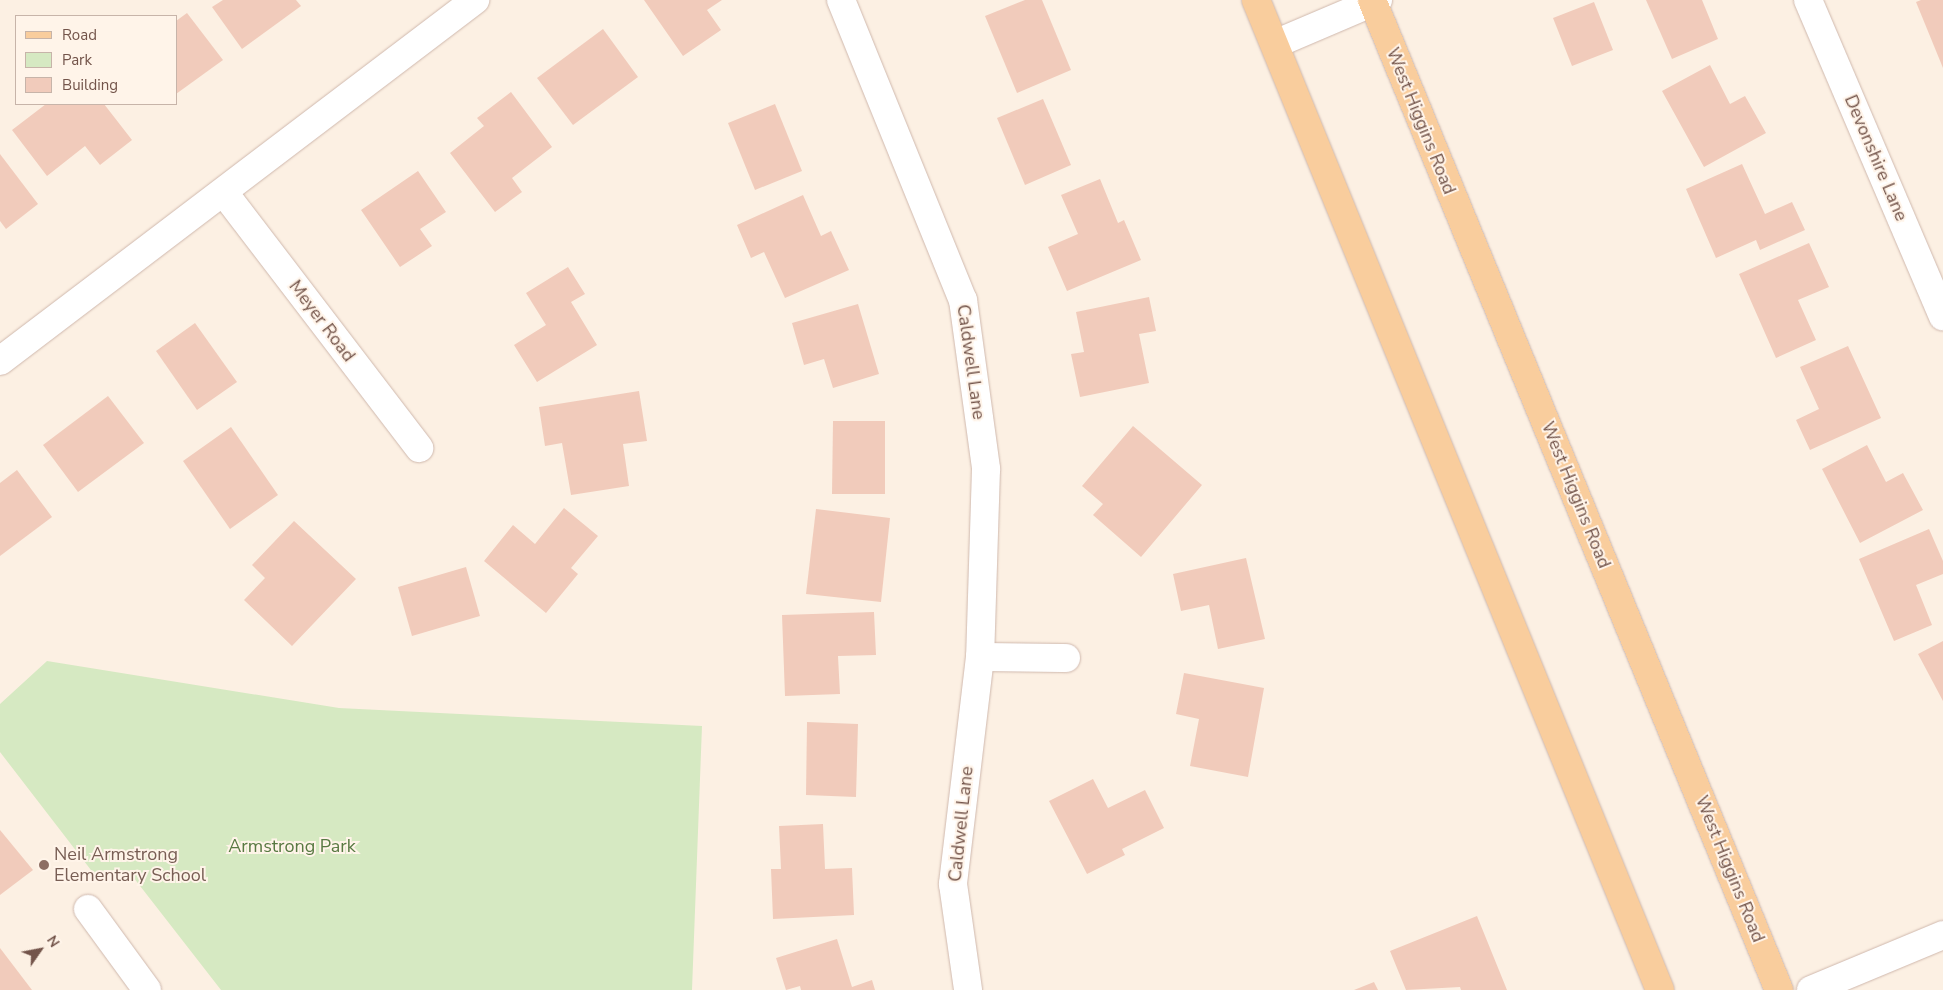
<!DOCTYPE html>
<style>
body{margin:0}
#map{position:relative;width:1943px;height:990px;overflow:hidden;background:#fcf0e3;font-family:"Nunito Sans",sans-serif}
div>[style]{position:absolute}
.green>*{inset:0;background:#d6e9c2}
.building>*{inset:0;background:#f1cbbb}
.roads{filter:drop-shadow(0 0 1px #cfb8ad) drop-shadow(0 0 1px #cfb8ad)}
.minor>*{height:28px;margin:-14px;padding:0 14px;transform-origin:14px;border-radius:14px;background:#fff}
.major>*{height:28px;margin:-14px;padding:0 14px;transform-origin:14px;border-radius:14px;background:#f9cd9d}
.dots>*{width:14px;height:14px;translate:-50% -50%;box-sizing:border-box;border:2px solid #fff4e9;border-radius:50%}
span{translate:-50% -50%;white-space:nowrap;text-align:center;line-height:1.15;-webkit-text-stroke:4px #fff4e9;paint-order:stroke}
.street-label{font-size:18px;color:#73544a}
.park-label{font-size:18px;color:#587942}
.education-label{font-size:18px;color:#785e54}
.left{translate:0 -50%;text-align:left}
.legend{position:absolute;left:15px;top:15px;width:162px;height:90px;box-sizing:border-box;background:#fff4e9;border:1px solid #c7b4a9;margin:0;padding:6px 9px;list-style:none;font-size:15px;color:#73544a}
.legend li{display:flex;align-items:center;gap:10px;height:25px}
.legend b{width:25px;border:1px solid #c7b4a9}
.north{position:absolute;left:15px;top:925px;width:50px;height:50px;-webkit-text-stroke:4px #fff4e9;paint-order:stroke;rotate:57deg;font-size:14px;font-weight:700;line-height:20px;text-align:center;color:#73544a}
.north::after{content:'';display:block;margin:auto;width:18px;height:22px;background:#73544a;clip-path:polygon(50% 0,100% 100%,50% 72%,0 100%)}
</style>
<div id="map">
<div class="green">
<div style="clip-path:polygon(47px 661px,339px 708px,702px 726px,692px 990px,221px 990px,130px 873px,94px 874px,0 752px,0 704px)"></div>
</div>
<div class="building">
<div style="clip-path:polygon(223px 0,296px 0,301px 6px,242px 49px,212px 7px)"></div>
<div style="clip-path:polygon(644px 0,722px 0,707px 10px,721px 30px,683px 56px)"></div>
<div style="clip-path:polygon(1025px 0,1042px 0,1071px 70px,1017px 93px,985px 16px)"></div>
<div style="clip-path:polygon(1646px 0,1702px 0,1718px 39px,1672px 59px)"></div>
<div style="clip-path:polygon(1921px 0,1943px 0,1943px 68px,1916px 2px)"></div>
<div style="clip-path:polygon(1594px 2px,1613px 50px,1572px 66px,1553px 18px)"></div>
<div style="clip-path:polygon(187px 13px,223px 60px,176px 94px,176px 21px)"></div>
<div style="clip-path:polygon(603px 29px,638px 77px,573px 125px,537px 78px)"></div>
<div style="clip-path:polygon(1710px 65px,1730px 104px,1745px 96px,1766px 133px,1704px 167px,1662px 91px)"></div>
<div style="clip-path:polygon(511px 92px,552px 147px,512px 178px,522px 192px,495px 212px,450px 153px,484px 126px,477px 118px)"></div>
<div style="clip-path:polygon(1043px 99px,1071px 165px,1025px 185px,997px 118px)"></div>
<div style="clip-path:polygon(46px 104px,104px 104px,132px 140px,100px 165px,85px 146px,47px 176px,12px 130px)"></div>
<div style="clip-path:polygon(775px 104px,802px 171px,755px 190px,728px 123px)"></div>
<div style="clip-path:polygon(0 154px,38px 204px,6px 229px,0 221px)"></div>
<div style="clip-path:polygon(1742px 164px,1765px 214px,1792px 202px,1805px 230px,1760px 250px,1756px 240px,1716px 258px,1686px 189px)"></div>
<div style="clip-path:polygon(418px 171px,446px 212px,420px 229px,432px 246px,400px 267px,361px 210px)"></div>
<div style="clip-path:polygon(1100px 179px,1118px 223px,1124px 220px,1141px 260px,1067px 291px,1048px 247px,1078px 234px,1061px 195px)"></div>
<div style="clip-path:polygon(803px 195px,821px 236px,831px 231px,849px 270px,785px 298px,764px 252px,751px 258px,737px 225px)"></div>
<div style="clip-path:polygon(1809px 243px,1829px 287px,1798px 300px,1816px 340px,1776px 358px,1739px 274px)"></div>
<div style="clip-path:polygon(568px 267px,585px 294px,571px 302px,597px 345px,537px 382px,514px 345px,546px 325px,526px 293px)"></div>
<div style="clip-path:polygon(1149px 297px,1156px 331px,1139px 334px,1149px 383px,1080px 397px,1071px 354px,1084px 352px,1076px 312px)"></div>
<div style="clip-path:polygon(858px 304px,879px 374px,833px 388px,824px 359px,804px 365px,792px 323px)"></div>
<div style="clip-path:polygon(195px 323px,237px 382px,197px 410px,156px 351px)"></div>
<div style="clip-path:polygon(1848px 346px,1881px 418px,1810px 450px,1796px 420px,1819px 409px,1800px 367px)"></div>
<div style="clip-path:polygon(639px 391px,647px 441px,623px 444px,629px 486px,571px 495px,562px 443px,545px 446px,539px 407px)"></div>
<div style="clip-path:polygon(108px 396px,144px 443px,78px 492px,43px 445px)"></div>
<div style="clip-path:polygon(833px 421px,885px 421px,885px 494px,832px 494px)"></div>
<div style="clip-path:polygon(1133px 426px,1202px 485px,1141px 557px,1093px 515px,1103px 504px,1082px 486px)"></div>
<div style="clip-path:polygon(231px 427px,278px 495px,230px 529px,183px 461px)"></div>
<div style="clip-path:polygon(1867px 445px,1886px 482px,1903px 473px,1923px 510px,1860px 543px,1822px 469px)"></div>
<div style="clip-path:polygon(17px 470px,52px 517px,0 556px,0 483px)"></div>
<div style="clip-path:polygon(564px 508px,598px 536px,571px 568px,578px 574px,546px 613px,484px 561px,513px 525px,535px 544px)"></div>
<div style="clip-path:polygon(816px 509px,890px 518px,881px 602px,806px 594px)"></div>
<div style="clip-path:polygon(294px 521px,356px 579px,292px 646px,244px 600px,265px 578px,252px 565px)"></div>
<div style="clip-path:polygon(1929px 529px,1943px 561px,1943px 574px,1916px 585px,1932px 625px,1894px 641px,1859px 559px)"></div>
<div style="clip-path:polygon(1246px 558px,1265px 639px,1218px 649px,1209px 605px,1181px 611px,1173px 574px)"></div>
<div style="clip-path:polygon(466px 567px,480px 616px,412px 636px,398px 587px)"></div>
<div style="clip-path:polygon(874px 612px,876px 655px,838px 656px,840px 694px,785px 696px,782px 615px)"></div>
<div style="clip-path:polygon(1943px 641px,1943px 701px,1918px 654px)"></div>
<div style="clip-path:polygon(1184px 673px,1264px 688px,1248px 777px,1190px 766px,1199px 719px,1176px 714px)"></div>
<div style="clip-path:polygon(807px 722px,858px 724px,856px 797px,806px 795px)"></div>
<div style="clip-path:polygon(1093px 779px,1108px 808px,1145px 790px,1164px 828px,1122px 849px,1125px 855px,1087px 874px,1049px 801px)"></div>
<div style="clip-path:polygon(823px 824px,825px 869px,852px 868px,854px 915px,773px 919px,771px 869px,781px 869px,779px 826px)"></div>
<div style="clip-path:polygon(0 830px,33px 870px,0 895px)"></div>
<div style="clip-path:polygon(1477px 916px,1507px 990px,1461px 990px,1460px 987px,1406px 990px,1390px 951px)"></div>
<div style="clip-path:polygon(837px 939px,852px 987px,872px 980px,875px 990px,801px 990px,800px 986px,786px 990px,776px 958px)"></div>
<div style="clip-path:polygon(0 948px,32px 990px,0 990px)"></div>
<div style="clip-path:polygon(1374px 982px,1378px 990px,1354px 990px)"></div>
</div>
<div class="roads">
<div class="minor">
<div style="left:841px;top:0;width:324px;rotate:67.9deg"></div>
<div style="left:963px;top:300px;width:171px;rotate:82.2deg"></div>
<div style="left:986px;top:469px;width:188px;rotate:91.8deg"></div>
<div style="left:980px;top:657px;width:229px;rotate:96.8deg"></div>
<div style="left:953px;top:884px;width:107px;rotate:81.9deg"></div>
<div style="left:1808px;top:0;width:344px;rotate:66.9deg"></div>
<div style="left:1275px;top:44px;width:112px;rotate:-23.1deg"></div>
<div style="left:225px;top:194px;width:320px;rotate:52.6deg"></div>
<div style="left:0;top:361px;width:597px;rotate:-37.23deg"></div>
<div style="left:980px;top:657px;width:86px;rotate:0.7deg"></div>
<div style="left:88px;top:909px;width:100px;rotate:53.9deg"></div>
<div style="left:1811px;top:990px;width:143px;rotate:-22.6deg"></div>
</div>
<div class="major">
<div style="left:1256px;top:0;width:1069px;rotate:67.8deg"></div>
<div style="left:1372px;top:0;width:1070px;rotate:67.65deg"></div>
</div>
</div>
<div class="dots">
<div style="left:44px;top:865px;background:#8d6e63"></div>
</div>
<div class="street-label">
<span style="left:1421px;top:121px;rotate:68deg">West Higgins Road</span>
<span style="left:1876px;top:158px;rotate:67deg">Devonshire Lane</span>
<span style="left:322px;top:321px;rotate:53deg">Meyer Road</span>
<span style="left:971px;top:362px;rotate:82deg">Caldwell Lane</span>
<span style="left:1576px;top:495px;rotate:68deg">West Higgins Road</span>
<span style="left:961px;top:824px;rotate:-84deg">Caldwell Lane</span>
<span style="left:1730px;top:869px;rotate:68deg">West Higgins Road</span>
</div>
<div class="park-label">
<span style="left:292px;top:846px">Armstrong Park</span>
</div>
<div class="education-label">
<span class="left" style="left:54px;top:865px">Neil Armstrong<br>Elementary School</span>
</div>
<ul class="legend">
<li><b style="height:6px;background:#f9cd9d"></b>Road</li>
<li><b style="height:14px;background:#d6e9c2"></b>Park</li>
<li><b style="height:14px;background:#f1cbbb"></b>Building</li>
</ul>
<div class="north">N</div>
</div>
